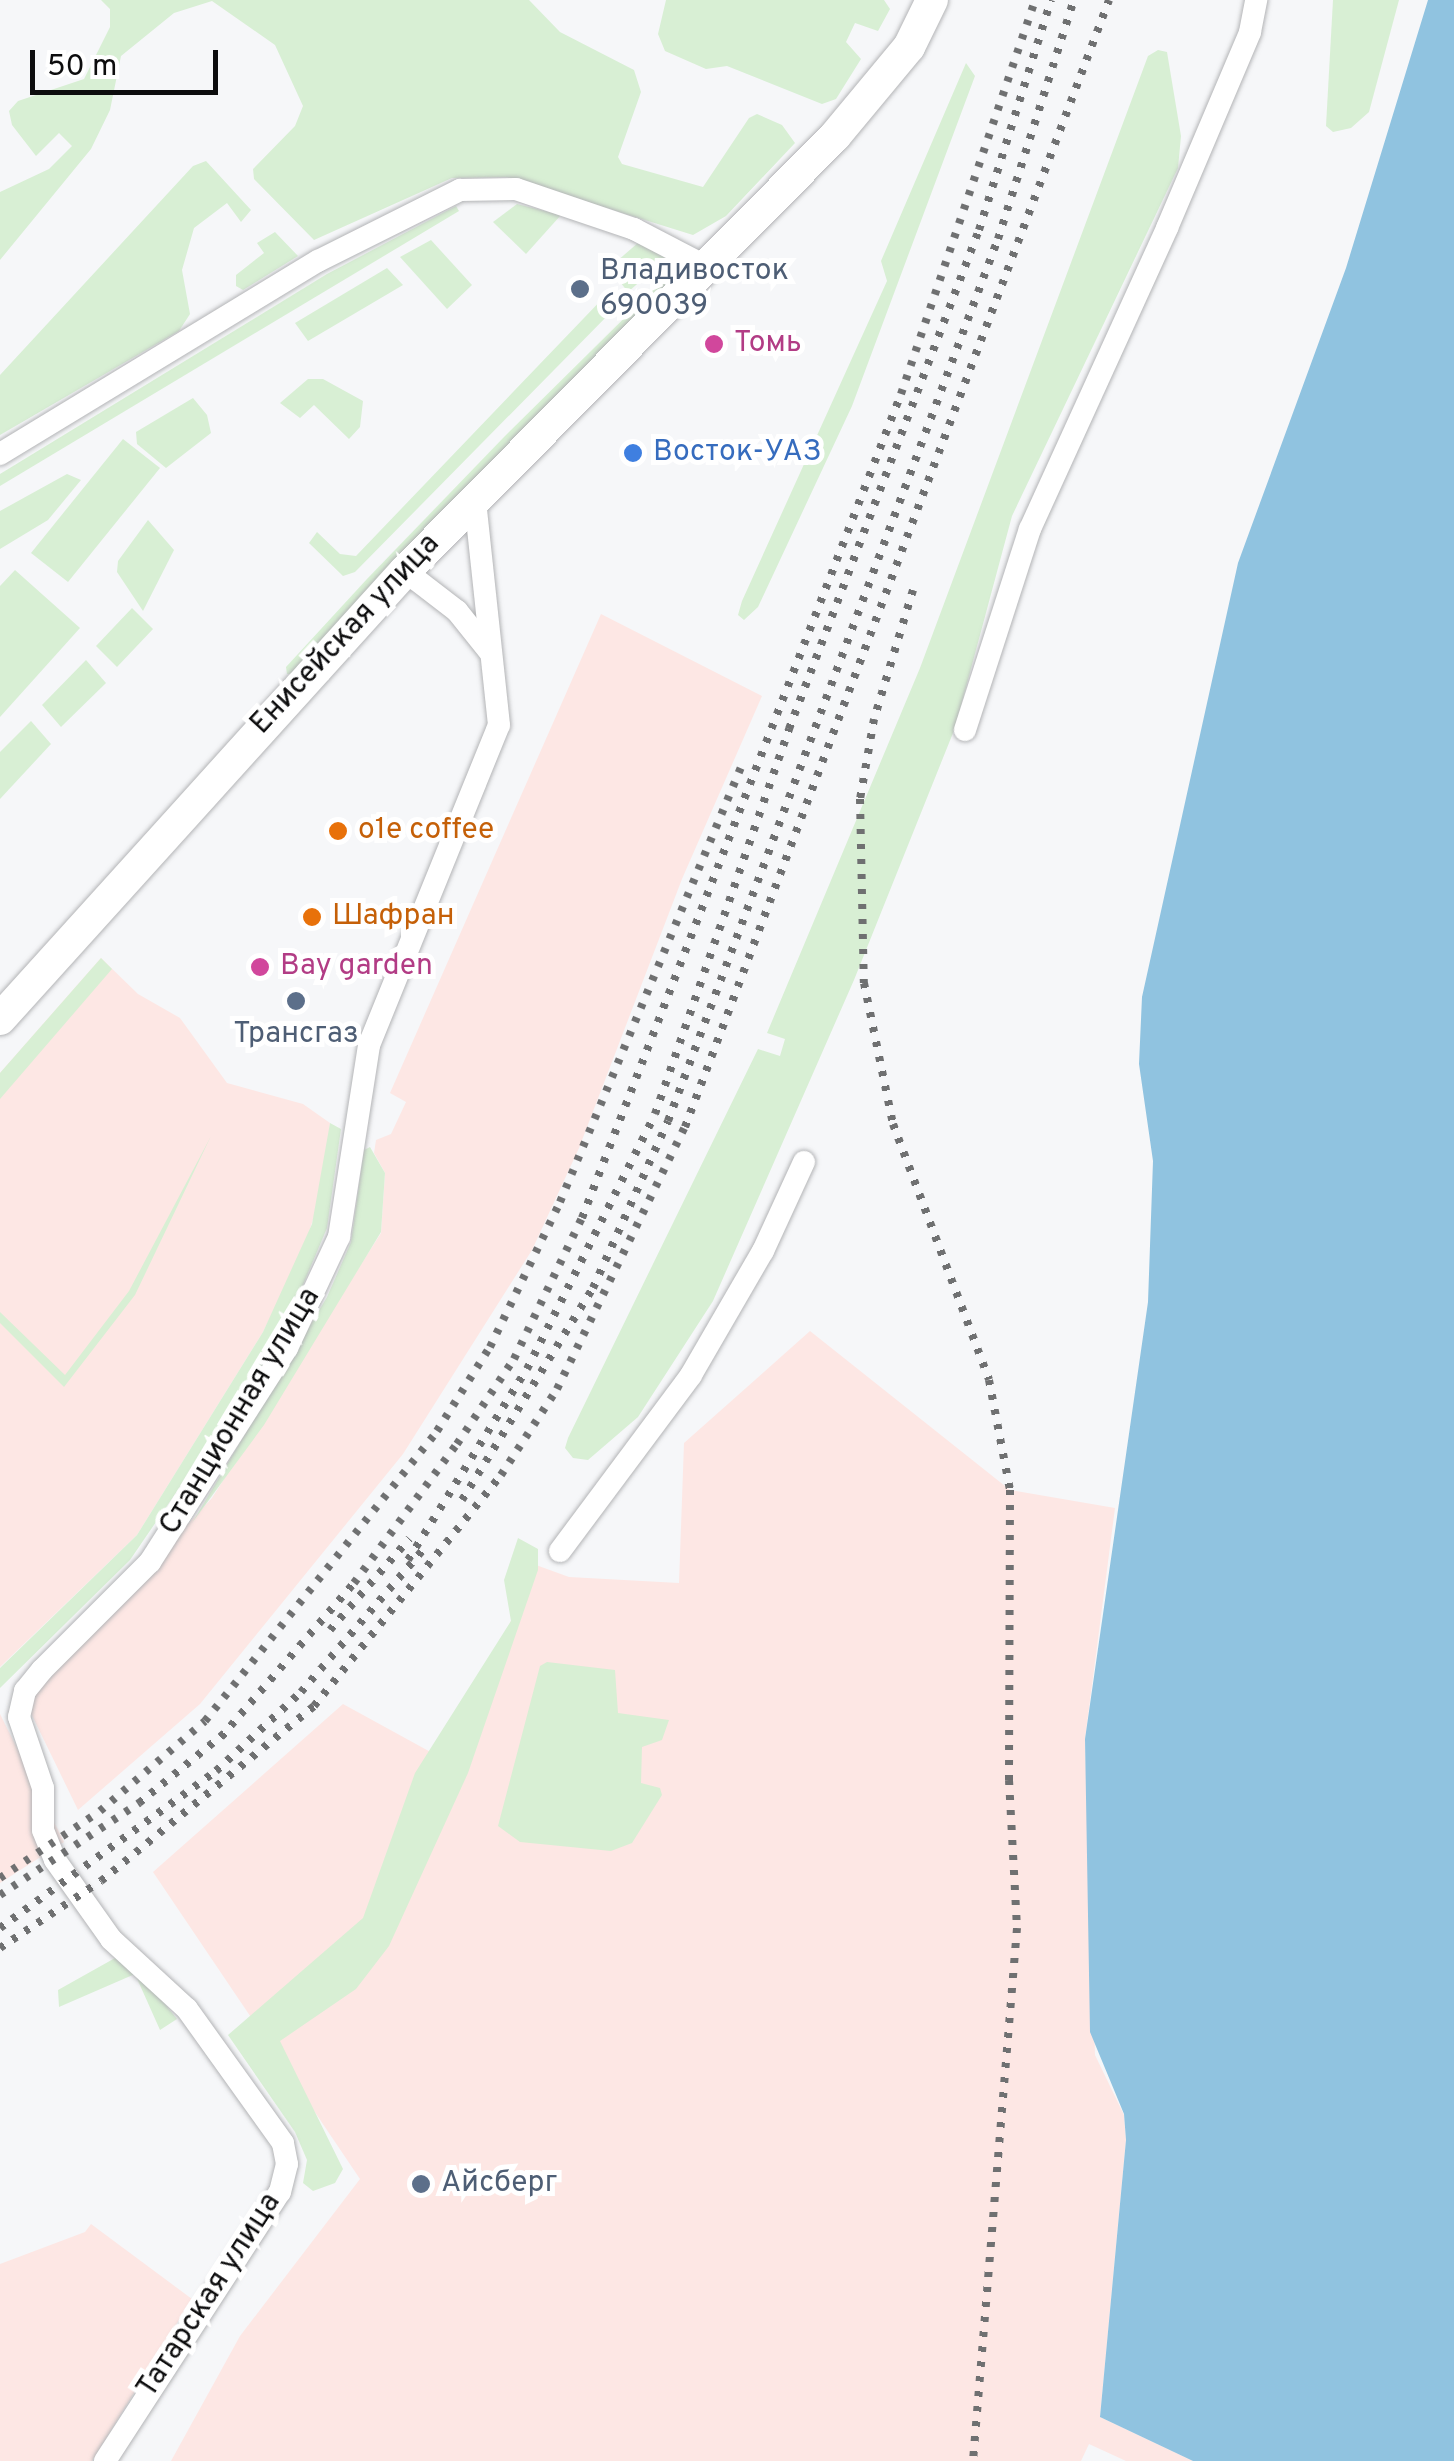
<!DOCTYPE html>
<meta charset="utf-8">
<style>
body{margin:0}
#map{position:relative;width:1454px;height:2461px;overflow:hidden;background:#f6f7f9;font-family:Overpass,sans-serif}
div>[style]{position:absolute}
.industrial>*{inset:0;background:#fde7e4}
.green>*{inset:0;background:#d8efd4}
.water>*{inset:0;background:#90c3e0}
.roads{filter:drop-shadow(0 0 2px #b3b4b6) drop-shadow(0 0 2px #b3b4b6)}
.street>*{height:22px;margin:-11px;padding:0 11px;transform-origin:11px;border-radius:11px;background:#fff}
.secondary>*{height:32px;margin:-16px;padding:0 16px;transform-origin:16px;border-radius:16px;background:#fff}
.rail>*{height:8px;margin-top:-4px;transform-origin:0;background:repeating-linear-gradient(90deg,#6f7071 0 5px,transparent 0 15px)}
.dots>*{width:28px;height:28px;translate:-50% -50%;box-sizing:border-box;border:5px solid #fff;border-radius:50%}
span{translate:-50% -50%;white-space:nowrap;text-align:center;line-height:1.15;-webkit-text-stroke:10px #fff;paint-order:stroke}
.service-label{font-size:30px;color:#4e5e75}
.left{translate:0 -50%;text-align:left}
.hotel-label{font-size:30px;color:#b23c85}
.shop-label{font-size:30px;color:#366cbe}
.street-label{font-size:30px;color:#0d0d0e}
.food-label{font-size:30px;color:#c56008}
.scale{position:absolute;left:30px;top:50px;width:188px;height:45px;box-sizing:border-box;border:5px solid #0d0d0e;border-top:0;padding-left:12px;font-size:30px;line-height:35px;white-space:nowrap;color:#0d0d0e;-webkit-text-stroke:8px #fff;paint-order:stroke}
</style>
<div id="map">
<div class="industrial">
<div style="clip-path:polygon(601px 614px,762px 696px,682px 879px,579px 1148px,532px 1250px,403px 1454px,200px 1704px,78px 1810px,25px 1701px,212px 1498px,381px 1233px,385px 1173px,374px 1153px,376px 1140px,391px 1134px,406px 1102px,390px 1093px)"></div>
<div style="clip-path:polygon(101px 958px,138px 994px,180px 1018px,227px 1083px,303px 1104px,330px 1123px,324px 1185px,303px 1251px,263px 1332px,137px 1535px,0 1667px,0 1073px)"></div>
<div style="clip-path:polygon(810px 1331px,1010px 1490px,1115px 1508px,1085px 1739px,1095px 2055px,1124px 2115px,1126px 2140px,1100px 2417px,1193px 2461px,1126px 2461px,1089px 2444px,1081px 2461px,171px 2461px,240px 2336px,360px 2179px,153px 1872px,343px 1704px,436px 1755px,505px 1634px,536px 1565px,569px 1577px,679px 1583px,684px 1443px)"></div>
<div style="clip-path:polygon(0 1714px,64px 1842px,0 1883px)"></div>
<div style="clip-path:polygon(91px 2224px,192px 2299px,92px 2461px,0 2461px,0 2264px,85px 2232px)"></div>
</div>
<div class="green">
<div style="clip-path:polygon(101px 0,529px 0,560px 32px,634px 70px,641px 92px,618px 157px,622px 164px,703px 187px,749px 118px,757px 114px,782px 125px,795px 143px,726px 216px,693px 235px,507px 177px,452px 178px,314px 240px,254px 179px,253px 169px,295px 126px,303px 106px,275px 45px,212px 1px,174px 13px,121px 56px,110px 110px,91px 149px,0 260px,0 192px,49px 169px,72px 146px,59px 133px,36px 156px,12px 125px,9px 111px,18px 101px,84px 79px,110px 27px,110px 9px)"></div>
<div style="clip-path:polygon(666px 0,884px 0,890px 9px,878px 31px,855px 23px,846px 42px,861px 59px,836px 99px,822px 104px,727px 66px,706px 69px,665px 51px,658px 34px)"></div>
<div style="clip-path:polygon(1333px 0,1399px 0,1369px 112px,1351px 128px,1333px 132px,1326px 126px)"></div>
<div style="clip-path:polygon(1158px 50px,1167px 52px,1181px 136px,1178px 168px,1012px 516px,955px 728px,854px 980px,713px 1301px,638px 1417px,588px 1460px,573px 1458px,565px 1448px,568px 1438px,758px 1049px,780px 1056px,785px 1039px,767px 1033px,920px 668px,1148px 56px)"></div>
<div style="clip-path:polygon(966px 63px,975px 76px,852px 406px,758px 607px,744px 620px,738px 615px,742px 601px,887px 281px,881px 261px)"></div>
<div style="clip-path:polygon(206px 161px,251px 210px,241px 222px,227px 203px,194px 228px,182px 270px,190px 314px,179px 331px,0 435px,0 375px,193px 166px)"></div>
<div style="clip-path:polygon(517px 204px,561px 215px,526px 254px,493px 222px)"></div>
<div style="clip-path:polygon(456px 206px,459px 211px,0 486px,0 474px,327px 274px)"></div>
<div style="clip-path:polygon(275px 232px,298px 256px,243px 290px,236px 286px,236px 275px,264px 253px,257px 243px)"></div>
<div style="clip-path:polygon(431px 240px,472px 285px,447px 309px,400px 257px)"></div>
<div style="clip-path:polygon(639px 242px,668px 257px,628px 292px,609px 268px)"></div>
<div style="clip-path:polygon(687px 263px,291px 674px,287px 674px,286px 667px,367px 579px,504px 437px,678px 265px)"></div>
<div style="clip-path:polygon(387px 268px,403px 285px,308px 341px,295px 323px)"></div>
<div style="clip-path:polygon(607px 294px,615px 298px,614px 309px,355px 572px,343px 576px,309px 543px,317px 532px,340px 554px,356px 556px)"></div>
<div style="clip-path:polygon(308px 379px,323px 379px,363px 401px,360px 427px,349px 439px,314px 405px,300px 418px,280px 403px)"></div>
<div style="clip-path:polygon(193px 398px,207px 415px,211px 433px,166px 468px,137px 444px,136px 432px)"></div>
<div style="clip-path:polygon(123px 439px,160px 468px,68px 582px,31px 553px)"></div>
<div style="clip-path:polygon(67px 474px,81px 480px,48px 520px,0 549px,0 511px)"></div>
<div style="clip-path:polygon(148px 520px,174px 550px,143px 611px,117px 572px,118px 561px)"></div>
<div style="clip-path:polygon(15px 570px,80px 628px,0 717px,0 586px)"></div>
<div style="clip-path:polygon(132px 608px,153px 629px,117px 667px,96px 646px)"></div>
<div style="clip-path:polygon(86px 660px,106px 683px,61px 727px,42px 705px)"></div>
<div style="clip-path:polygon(31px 721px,51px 744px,0 799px,0 752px)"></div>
<div style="clip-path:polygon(101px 958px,112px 969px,0 1099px,0 1073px)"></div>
<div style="clip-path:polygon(330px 1123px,341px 1129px,327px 1228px,279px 1342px,130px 1560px,0 1688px,0 1668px,137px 1535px,263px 1332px,312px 1224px)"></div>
<div style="clip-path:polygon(211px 1136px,135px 1295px,64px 1387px,0 1323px,0 1312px,65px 1375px,129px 1291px)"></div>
<div style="clip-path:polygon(370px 1147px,385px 1173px,381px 1232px,264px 1425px,192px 1523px,327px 1297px,351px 1242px,364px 1150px)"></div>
<div style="clip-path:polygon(518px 1538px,538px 1549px,538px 1570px,468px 1773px,389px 1946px,356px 1989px,280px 2041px,343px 2169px,335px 2183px,313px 2191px,303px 2183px,307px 2160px,295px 2132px,228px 2035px,363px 1918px,415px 1773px,511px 1621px,504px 1580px)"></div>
<div style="clip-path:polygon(547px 1662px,615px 1670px,618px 1713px,669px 1720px,662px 1740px,642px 1747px,641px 1783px,660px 1788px,662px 1795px,632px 1843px,611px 1851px,520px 1842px,498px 1826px,540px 1666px)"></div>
<div style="clip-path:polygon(124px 1953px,177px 2019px,160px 2030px,135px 1974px,59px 2007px,58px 1990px)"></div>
</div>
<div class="water">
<div style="clip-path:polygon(1428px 0,1454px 0,1454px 2461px,1193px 2461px,1100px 2417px,1126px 2140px,1124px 2114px,1090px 2032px,1085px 1739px,1148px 1302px,1153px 1161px,1139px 1064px,1142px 997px,1238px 563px,1346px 268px)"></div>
</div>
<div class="roads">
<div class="street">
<div style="left:0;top:454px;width:372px;rotate:-31.3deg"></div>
<div style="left:318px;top:261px;width:159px;rotate:-26.6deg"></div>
<div style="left:460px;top:190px;width:56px;rotate:-1deg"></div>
<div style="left:516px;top:189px;width:125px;rotate:18.7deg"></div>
<div style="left:634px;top:229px;width:85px;rotate:27.5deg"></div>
<div style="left:405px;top:571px;width:66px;rotate:37.6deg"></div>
<div style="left:457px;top:611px;width:51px;rotate:51.3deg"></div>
<div style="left:965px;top:730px;width:211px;rotate:-72.1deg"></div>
<div style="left:1030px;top:529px;width:331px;rotate:-65.5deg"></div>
<div style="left:1167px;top:228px;width:213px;rotate:-67deg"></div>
<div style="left:1250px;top:32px;width:33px;rotate:-79deg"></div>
<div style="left:560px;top:1551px;width:219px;rotate:-53.3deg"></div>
<div style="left:691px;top:1375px;width:143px;rotate:-59.9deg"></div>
<div style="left:763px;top:1251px;width:98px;rotate:-65.3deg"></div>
<div style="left:105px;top:2461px;width:321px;rotate:-57deg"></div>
<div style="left:280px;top:2192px;width:29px;rotate:-76deg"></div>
<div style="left:287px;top:2164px;width:21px;rotate:-101deg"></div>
<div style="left:283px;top:2143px;width:165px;rotate:-125.6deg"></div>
<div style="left:187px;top:2009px;width:103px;rotate:-137.4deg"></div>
<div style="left:111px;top:1939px;width:97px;rotate:-125.3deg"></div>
<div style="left:55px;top:1860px;width:32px;rotate:-112deg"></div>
<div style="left:43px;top:1830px;width:42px;rotate:-90deg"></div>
<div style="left:43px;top:1788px;width:75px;rotate:-108.7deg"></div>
<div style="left:19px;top:1717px;width:27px;rotate:-77deg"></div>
<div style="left:25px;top:1691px;width:27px;rotate:-51deg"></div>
<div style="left:42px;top:1670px;width:153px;rotate:-45deg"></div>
<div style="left:150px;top:1562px;width:254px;rotate:-57.4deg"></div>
<div style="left:287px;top:1348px;width:123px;rotate:-64.9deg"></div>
<div style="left:339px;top:1237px;width:194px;rotate:-81.1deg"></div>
<div style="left:369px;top:1045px;width:345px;rotate:-67.9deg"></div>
<div style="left:499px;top:725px;width:226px;rotate:-96.1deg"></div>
</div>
<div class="secondary">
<div style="left:0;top:1019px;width:604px;rotate:-47.89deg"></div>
<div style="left:405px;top:571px;width:612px;rotate:-45.33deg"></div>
<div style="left:835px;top:136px;width:116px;rotate:-50.3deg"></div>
<div style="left:909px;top:47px;width:52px;rotate:-63.9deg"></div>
</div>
</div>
<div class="rail">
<div style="left:913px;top:590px;width:135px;rotate:106.8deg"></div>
<div style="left:874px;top:719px;width:81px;rotate:99.9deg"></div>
<div style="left:860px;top:799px;width:184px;rotate:88.8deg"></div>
<div style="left:864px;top:983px;width:144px;rotate:78.4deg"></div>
<div style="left:893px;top:1124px;width:273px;rotate:69.4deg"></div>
<div style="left:989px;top:1380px;width:112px;rotate:79.2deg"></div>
<div style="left:1010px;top:1490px;width:290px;rotate:90.2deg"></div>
<div style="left:1009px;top:1780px;width:148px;rotate:86.9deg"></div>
<div style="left:1017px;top:1928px;width:535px;rotate:94.72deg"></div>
<div style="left:462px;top:1500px;width:249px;rotate:-58.3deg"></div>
<div style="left:593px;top:1288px;width:183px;rotate:-65.8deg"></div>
<div style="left:668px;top:1121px;width:942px;rotate:-69.49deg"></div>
<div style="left:998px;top:239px;width:251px;rotate:-72.4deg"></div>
<div style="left:408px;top:1560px;width:225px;rotate:-58.1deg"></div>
<div style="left:527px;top:1369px;width:285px;rotate:-63.3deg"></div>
<div style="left:655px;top:1114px;width:408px;rotate:-70.8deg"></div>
<div style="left:789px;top:729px;width:534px;rotate:-69.16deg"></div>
<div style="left:979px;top:230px;width:241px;rotate:-72.6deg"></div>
<div style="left:330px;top:1630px;width:121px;rotate:-49deg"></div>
<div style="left:221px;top:1737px;width:203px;rotate:-49.2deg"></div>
<div style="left:354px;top:1583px;width:173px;rotate:-53.5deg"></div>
<div style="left:457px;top:1444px;width:102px;rotate:-56.2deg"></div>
<div style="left:514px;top:1359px;width:157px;rotate:-64.3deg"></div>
<div style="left:582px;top:1218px;width:884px;rotate:-68.84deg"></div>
<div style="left:901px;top:394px;width:416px;rotate:-71.2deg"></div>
<div style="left:0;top:1878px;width:120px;rotate:-33.8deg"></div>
<div style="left:100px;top:1811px;width:138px;rotate:-40.6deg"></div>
<div style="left:205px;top:1721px;width:371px;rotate:-51.3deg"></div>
<div style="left:437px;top:1431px;width:99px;rotate:-57.8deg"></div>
<div style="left:490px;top:1347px;width:161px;rotate:-64.2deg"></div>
<div style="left:560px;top:1202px;width:470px;rotate:-67.4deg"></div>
<div style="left:0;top:1895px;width:167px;rotate:-33.5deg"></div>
<div style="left:139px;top:1803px;width:119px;rotate:-39.2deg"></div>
<div style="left:0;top:1928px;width:267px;rotate:-36deg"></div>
<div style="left:216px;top:1771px;width:116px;rotate:-42.9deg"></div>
<div style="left:301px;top:1692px;width:186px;rotate:-49.4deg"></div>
<div style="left:0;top:1948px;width:121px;rotate:-33.6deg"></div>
<div style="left:101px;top:1881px;width:276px;rotate:-39.4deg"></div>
<div style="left:314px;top:1706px;width:297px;rotate:-51deg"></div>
<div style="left:501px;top:1475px;width:103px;rotate:-56.9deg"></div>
<div style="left:557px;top:1389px;width:292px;rotate:-64deg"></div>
<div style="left:685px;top:1127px;width:1204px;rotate:-69.38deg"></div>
</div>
<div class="dots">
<div style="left:580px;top:289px;background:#5c6f8a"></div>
<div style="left:714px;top:344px;background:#d1479c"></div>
<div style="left:633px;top:453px;background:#3f7fe0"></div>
<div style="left:338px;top:831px;background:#e8710a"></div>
<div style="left:312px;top:917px;background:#e8710a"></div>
<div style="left:260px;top:967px;background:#d1479c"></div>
<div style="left:296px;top:1001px;background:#5c6f8a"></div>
<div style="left:421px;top:2184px;background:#5c6f8a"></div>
</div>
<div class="service-label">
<span class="left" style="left:600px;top:289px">Владивосток<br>690039</span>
<span style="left:296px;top:1035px">Трансгаз</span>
<span class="left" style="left:441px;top:2184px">Айсберг</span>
</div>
<div class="hotel-label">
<span class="left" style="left:734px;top:344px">Томь</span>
<span class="left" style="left:280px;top:967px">Bay garden</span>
</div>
<div class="shop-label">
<span class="left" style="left:653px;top:453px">Восток-УАЗ</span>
</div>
<div class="street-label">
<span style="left:346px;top:635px;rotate:-47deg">Енисейская улица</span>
<span style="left:241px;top:1412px;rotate:-59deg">Станционная улица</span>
<span style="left:210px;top:2296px;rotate:-57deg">Татарская улица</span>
</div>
<div class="food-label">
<span class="left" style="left:358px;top:831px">o1e coffee</span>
<span class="left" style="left:332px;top:917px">Шафран</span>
</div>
<div class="scale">50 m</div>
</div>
